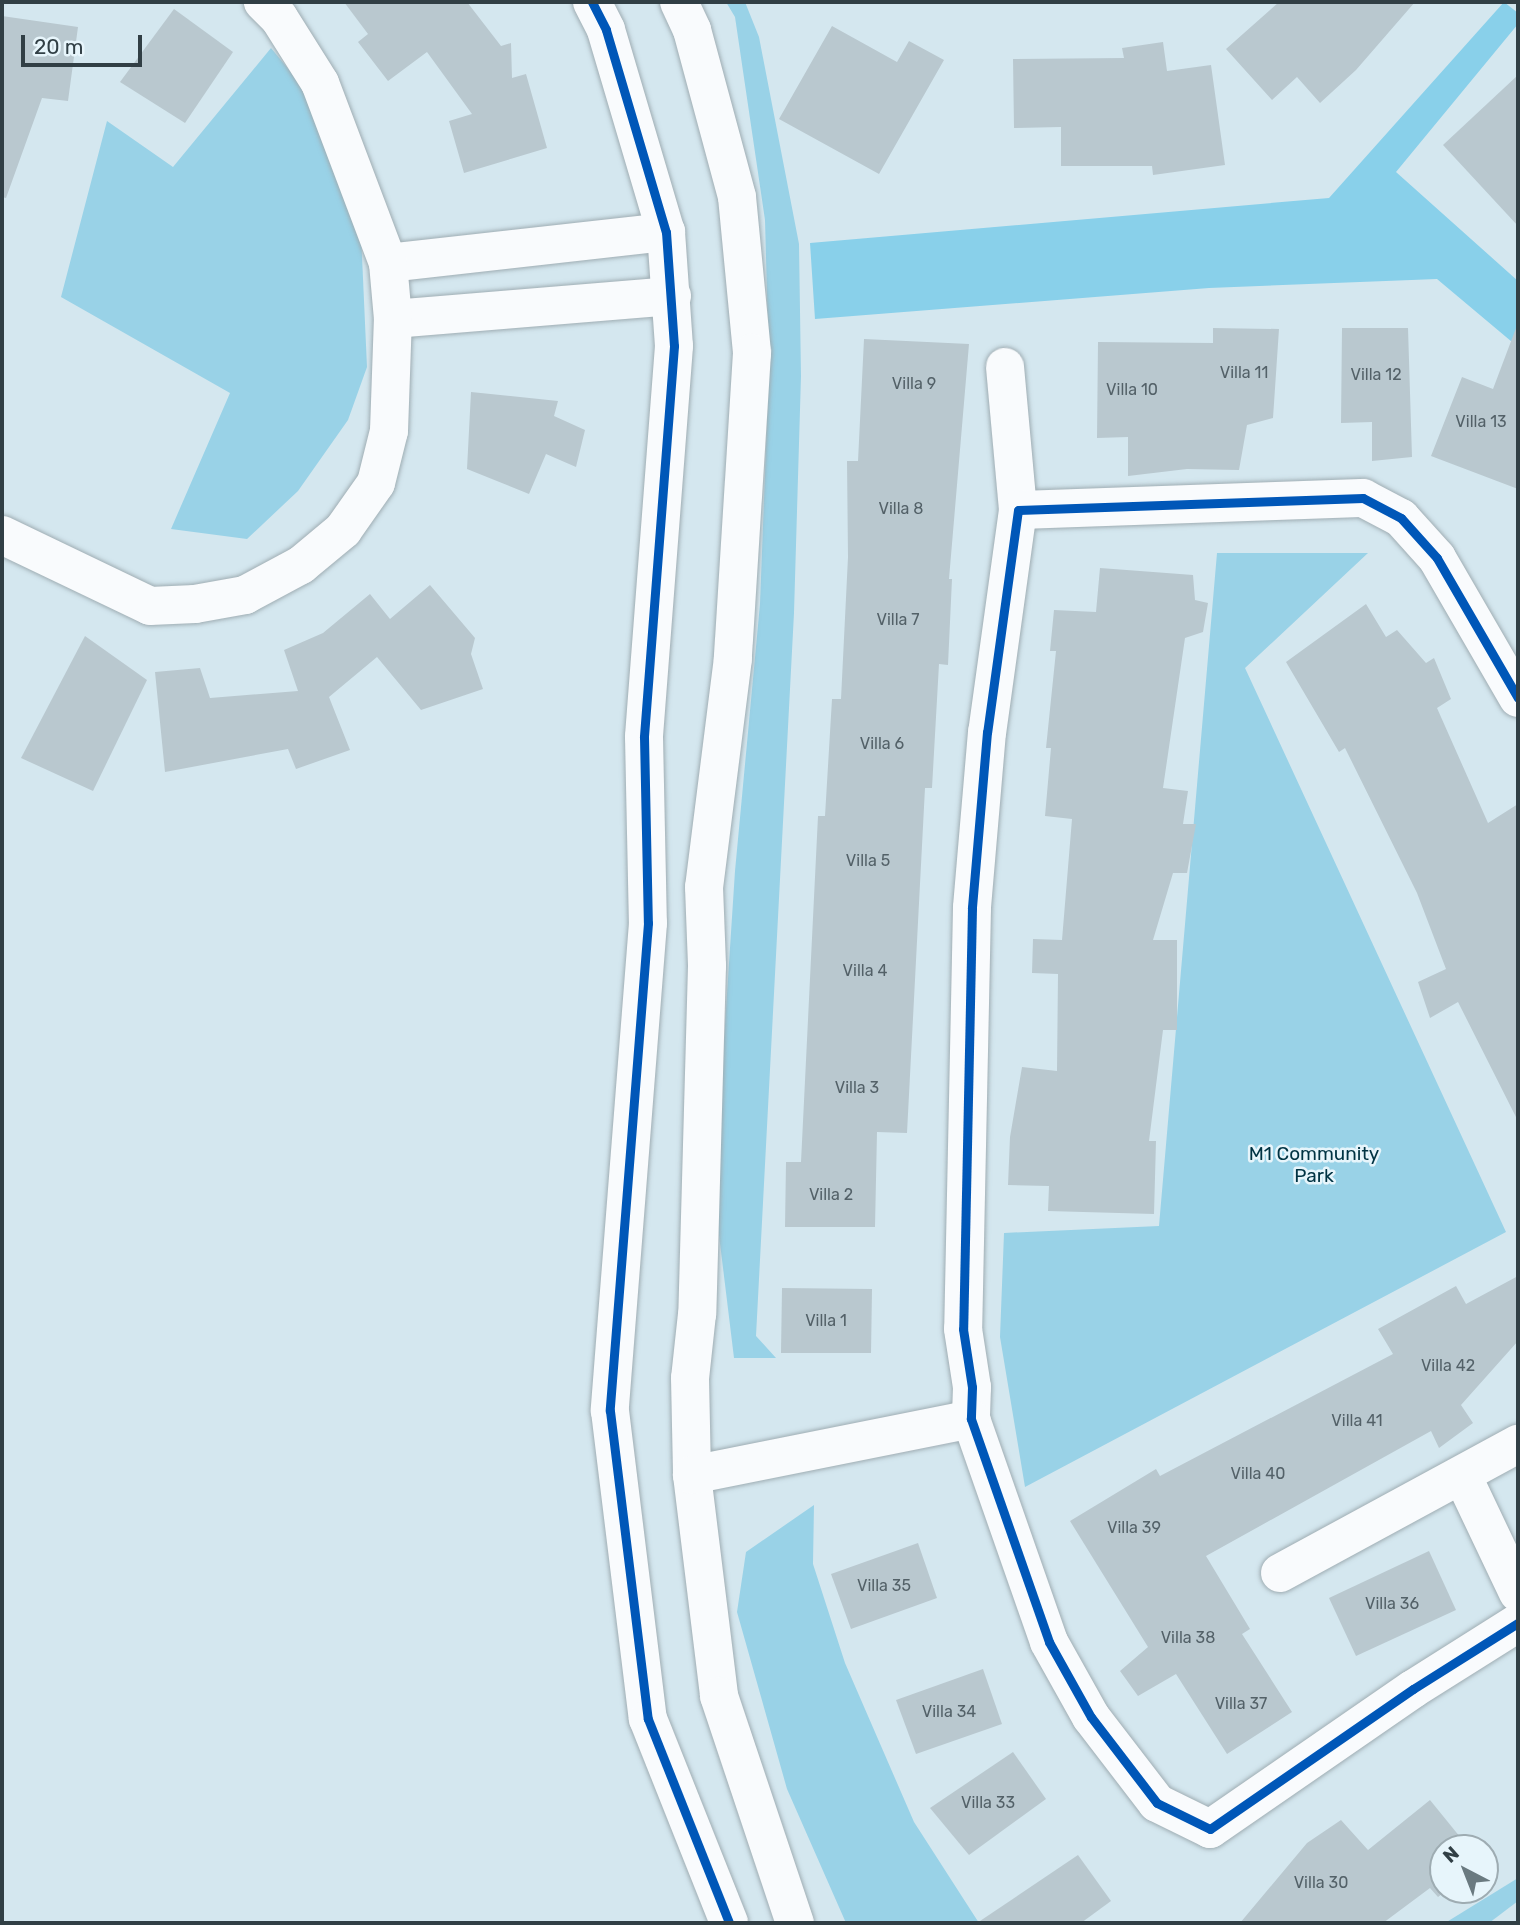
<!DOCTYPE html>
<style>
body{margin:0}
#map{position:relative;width:1520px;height:1925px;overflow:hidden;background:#d4e7ef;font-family:Rubik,sans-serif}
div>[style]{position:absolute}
.green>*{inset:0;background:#99d2e7}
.forest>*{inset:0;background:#89d0ea}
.building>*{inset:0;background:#b9c8cf}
.roads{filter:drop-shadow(0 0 2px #9fadb3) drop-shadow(0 0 2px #9fadb3)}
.minor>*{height:38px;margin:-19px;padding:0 19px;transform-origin:19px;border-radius:19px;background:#f9fbfd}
.cycleway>*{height:9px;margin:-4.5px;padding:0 4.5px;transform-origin:4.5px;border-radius:4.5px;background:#0057b8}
span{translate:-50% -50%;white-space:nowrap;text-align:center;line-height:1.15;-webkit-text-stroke:5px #e7f5fb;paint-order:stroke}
.number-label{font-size:16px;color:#536168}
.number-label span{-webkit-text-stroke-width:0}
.park-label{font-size:19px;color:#003343}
.frame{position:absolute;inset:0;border:4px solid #313f45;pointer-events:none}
.north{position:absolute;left:1429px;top:1834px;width:70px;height:70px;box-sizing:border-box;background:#e7f5fb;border:2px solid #9eacb2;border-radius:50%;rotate:318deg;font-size:19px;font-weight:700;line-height:28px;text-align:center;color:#313f45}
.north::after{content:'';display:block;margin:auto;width:24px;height:32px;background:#6a7a80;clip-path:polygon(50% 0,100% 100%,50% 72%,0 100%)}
.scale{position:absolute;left:21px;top:35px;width:121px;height:32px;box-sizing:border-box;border:4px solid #313f45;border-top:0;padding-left:9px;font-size:21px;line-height:24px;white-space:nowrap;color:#313f45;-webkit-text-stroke:5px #e7f5fb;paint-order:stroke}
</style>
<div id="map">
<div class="green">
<div style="clip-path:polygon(726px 2px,745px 2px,759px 37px,799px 244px,801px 376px,794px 613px,756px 1336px,776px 1358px,734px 1358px,714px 1194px,735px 871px,760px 604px,769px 368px,765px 220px,735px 17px)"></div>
<div style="clip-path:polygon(271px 48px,303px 87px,361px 234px,367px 367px,348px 420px,298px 491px,247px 539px,171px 529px,230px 393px,61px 297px,107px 121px,173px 167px)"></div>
<div style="clip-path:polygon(1217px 553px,1368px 553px,1245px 668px,1506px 1232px,1025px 1487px,1000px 1337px,1004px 1233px,1159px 1226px)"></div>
<div style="clip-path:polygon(814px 1505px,813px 1564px,845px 1663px,914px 1822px,979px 1923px,846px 1923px,787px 1789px,737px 1612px,746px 1552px)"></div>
<div style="clip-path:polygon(1518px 1878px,1518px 1901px,1489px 1923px,1445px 1923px)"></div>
</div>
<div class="forest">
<div style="clip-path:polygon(1504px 2px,1518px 13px,1518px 24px,1396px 172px,1518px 281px,1518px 347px,1437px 279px,1209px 288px,815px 319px,810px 243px,1329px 198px)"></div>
</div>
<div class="building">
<div style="clip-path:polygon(344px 2px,467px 2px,501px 46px,511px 43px,512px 78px,526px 74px,547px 148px,464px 173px,449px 121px,472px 114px,427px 52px,388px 81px,358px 42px,368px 34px)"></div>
<div style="clip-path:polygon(1279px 2px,1415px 2px,1356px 70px,1320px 103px,1297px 77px,1272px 100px,1226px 49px)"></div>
<div style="clip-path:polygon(174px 9px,233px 52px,185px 123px,120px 82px)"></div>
<div style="clip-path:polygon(2px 16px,78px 27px,68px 101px,42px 98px,6px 198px,2px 197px)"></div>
<div style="clip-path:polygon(832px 26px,897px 62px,909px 41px,944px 60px,879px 174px,779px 119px)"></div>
<div style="clip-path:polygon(1163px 42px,1167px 71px,1211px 65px,1225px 165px,1153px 175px,1152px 166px,1061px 166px,1061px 127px,1014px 128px,1013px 59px,1124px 58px,1122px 48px)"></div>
<div style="clip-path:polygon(1518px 75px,1518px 226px,1443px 145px)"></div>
<div style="clip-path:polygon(1213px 328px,1279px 329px,1273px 418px,1247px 425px,1239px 470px,1187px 469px,1128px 476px,1128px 437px,1097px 438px,1098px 342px,1213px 343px)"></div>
<div style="clip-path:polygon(1342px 328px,1408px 328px,1412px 457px,1372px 461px,1372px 422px,1341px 423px)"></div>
<div style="clip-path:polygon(1516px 328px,1518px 329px,1518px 489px,1431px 456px,1462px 377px,1493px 389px)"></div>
<div style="clip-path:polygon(864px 339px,969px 344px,949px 579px,952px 579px,948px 665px,939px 664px,932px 788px,925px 788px,907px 1133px,877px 1132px,875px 1227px,785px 1227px,786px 1162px,801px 1162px,818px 816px,825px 816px,832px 699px,841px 699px,848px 557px,847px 461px,858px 461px)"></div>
<div style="clip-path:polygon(471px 392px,558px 401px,554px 416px,585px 430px,576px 467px,546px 454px,529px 494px,467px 469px)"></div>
<div style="clip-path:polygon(1100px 568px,1193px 575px,1195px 600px,1208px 603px,1203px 632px,1185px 638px,1163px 788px,1188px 791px,1183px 824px,1196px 824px,1187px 873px,1173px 873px,1153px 940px,1177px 940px,1177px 1030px,1163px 1030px,1149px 1141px,1156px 1141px,1154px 1214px,1048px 1211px,1049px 1186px,1008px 1185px,1010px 1137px,1022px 1067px,1057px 1071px,1058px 974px,1032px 973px,1033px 939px,1062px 940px,1072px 819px,1045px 816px,1051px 748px,1046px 748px,1056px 651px,1050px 651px,1054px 610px,1096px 612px)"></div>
<div style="clip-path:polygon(430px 585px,475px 638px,471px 654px,483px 689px,421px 710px,377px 657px,329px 697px,350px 750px,296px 769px,288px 749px,165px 772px,155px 672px,200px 668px,210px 698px,298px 691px,284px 650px,323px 633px,370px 594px,390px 619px)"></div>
<div style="clip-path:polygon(1366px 604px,1386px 637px,1397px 630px,1426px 663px,1434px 658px,1451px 699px,1437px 708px,1488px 823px,1518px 804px,1518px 1121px,1458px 1002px,1430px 1018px,1418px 982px,1446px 969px,1417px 893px,1345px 748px,1339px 752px,1286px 662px)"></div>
<div style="clip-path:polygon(85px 636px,147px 680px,93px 791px,21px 758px)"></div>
<div style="clip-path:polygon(1518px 1276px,1518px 1341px,1461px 1405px,1473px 1423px,1439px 1448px,1431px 1431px,1206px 1556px,1250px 1629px,1242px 1634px,1292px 1712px,1227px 1754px,1176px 1674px,1138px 1696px,1120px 1671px,1148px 1647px,1070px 1521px,1156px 1469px,1160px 1476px,1393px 1354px,1378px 1329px,1456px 1286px,1466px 1304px)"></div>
<div style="clip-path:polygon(782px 1288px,872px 1289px,871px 1353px,781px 1353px)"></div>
<div style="clip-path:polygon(918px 1543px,937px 1598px,851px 1629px,831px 1574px)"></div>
<div style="clip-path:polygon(1429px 1551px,1456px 1610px,1356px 1656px,1329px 1598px)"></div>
<div style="clip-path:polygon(983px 1669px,1002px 1724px,916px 1754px,896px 1700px)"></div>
<div style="clip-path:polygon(1013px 1752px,1046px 1799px,969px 1855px,930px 1808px)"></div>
<div style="clip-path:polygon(1430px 1800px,1469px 1848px,1443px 1848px,1443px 1890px,1447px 1890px,1438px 1897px,1430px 1888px,1383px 1923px,1240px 1923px,1307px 1843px,1341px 1820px,1368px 1850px)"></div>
<div style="clip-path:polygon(1078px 1855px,1111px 1901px,1081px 1923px,977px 1923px)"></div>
</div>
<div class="roads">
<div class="minor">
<div style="left:592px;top:2px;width:31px;rotate:63deg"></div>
<div style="left:606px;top:30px;width:211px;rotate:73.5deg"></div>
<div style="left:666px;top:232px;width:114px;rotate:86deg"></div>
<div style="left:674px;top:346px;width:392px;rotate:94.4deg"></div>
<div style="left:644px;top:737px;width:186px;rotate:88.8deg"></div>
<div style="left:648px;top:923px;width:489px;rotate:94.5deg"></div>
<div style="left:610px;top:1411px;width:310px;rotate:83deg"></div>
<div style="left:648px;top:1719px;width:219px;rotate:68.3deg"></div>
<div style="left:679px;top:2px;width:31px;rotate:65deg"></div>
<div style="left:692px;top:30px;width:173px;rotate:74.9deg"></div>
<div style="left:737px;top:197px;width:157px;rotate:84.5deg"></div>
<div style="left:752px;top:353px;width:306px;rotate:93.6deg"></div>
<div style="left:733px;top:658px;width:231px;rotate:97.2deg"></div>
<div style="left:704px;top:887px;width:79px;rotate:87.8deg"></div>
<div style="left:707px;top:966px;width:348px;rotate:91.6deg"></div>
<div style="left:697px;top:1314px;width:64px;rotate:96.2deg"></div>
<div style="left:690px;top:1378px;width:97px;rotate:88.8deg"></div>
<div style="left:692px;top:1475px;width:223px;rotate:83deg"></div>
<div style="left:719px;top:1696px;width:239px;rotate:71.5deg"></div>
<div style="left:388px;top:263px;width:280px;rotate:-6.4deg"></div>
<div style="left:393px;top:319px;width:280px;rotate:-4.7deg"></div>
<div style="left:1005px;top:367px;width:144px;rotate:84.8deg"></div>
<div style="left:2px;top:535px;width:164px;rotate:25.6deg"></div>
<div style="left:150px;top:606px;width:45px;rotate:-2.5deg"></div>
<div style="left:195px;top:604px;width:51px;rotate:-10.2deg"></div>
<div style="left:245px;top:595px;width:64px;rotate:-28.2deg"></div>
<div style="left:301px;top:565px;width:55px;rotate:-39.8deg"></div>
<div style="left:343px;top:530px;width:57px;rotate:-54.9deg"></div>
<div style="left:376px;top:483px;width:54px;rotate:-76deg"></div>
<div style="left:389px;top:431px;width:112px;rotate:-88deg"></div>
<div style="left:393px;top:319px;width:56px;rotate:-95.1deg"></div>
<div style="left:388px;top:263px;width:192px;rotate:-110.7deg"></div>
<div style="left:320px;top:83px;width:77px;rotate:-122.2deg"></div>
<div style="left:279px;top:18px;width:23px;rotate:-135deg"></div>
<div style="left:1518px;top:698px;width:162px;rotate:-120.1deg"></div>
<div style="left:1437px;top:558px;width:54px;rotate:-132deg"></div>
<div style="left:1401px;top:518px;width:43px;rotate:-152.2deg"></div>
<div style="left:1363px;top:498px;width:345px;rotate:178deg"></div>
<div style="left:1018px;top:510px;width:224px;rotate:97.9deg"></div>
<div style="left:987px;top:732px;width:177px;rotate:94.9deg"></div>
<div style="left:972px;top:908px;width:421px;rotate:91.2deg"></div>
<div style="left:963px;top:1329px;width:59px;rotate:81.2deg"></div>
<div style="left:972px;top:1387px;width:32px;rotate:92deg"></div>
<div style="left:971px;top:1419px;width:236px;rotate:70.7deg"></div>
<div style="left:1049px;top:1642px;width:86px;rotate:60.8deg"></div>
<div style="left:1091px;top:1717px;width:108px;rotate:52.5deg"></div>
<div style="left:1157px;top:1803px;width:59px;rotate:26.1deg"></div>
<div style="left:1210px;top:1829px;width:247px;rotate:-34.6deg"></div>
<div style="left:1413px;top:1689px;width:124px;rotate:-32.2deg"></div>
<div style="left:692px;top:1475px;width:285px;rotate:-11.3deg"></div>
<div style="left:1463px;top:1477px;width:128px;rotate:64.6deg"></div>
<div style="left:1280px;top:1573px;width:271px;rotate:-28.5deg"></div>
</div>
</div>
<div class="cycleway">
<div style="left:592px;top:2px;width:31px;rotate:63deg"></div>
<div style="left:606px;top:30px;width:211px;rotate:73.5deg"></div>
<div style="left:666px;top:232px;width:114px;rotate:86deg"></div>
<div style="left:674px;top:346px;width:392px;rotate:94.4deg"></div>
<div style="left:644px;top:737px;width:186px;rotate:88.8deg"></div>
<div style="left:648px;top:923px;width:489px;rotate:94.5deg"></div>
<div style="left:610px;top:1411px;width:310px;rotate:83deg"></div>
<div style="left:648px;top:1719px;width:219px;rotate:68.3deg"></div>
<div style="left:1518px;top:698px;width:162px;rotate:-120.1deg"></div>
<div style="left:1437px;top:558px;width:54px;rotate:-132deg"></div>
<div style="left:1401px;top:518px;width:43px;rotate:-152.2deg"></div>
<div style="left:1363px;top:498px;width:345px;rotate:178deg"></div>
<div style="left:1018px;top:510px;width:224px;rotate:97.9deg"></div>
<div style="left:987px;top:732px;width:177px;rotate:94.9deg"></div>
<div style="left:972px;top:908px;width:421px;rotate:91.2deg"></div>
<div style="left:963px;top:1329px;width:59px;rotate:81.2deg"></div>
<div style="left:972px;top:1387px;width:32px;rotate:92deg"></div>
<div style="left:971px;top:1419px;width:236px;rotate:70.7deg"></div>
<div style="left:1049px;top:1642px;width:86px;rotate:60.8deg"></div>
<div style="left:1091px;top:1717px;width:108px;rotate:52.5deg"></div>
<div style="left:1157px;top:1803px;width:59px;rotate:26.1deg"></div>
<div style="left:1210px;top:1829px;width:247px;rotate:-34.6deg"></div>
<div style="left:1413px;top:1689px;width:124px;rotate:-32.2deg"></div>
</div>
<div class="number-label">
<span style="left:1244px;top:373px">Villa 11</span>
<span style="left:1376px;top:375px">Villa 12</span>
<span style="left:914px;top:384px">Villa 9</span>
<span style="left:1132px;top:390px">Villa 10</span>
<span style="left:1481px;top:422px">Villa 13</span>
<span style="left:901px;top:509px">Villa 8</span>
<span style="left:898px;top:620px">Villa 7</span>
<span style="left:882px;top:744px">Villa 6</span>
<span style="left:868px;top:861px">Villa 5</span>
<span style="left:865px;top:971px">Villa 4</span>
<span style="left:857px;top:1088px">Villa 3</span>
<span style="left:831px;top:1195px">Villa 2</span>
<span style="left:826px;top:1321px">Villa 1</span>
<span style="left:1448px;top:1366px">Villa 42</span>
<span style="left:1357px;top:1421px">Villa 41</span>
<span style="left:1258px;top:1474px">Villa 40</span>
<span style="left:1134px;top:1528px">Villa 39</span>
<span style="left:884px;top:1586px">Villa 35</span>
<span style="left:1392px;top:1604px">Villa 36</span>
<span style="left:1188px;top:1638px">Villa 38</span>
<span style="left:1241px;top:1704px">Villa 37</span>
<span style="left:949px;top:1712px">Villa 34</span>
<span style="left:988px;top:1803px">Villa 33</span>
<span style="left:1321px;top:1883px">Villa 30</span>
</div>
<div class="park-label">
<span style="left:1314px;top:1165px">M1 Community<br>Park</span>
</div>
<div class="frame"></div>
<div class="north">N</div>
<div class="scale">20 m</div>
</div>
